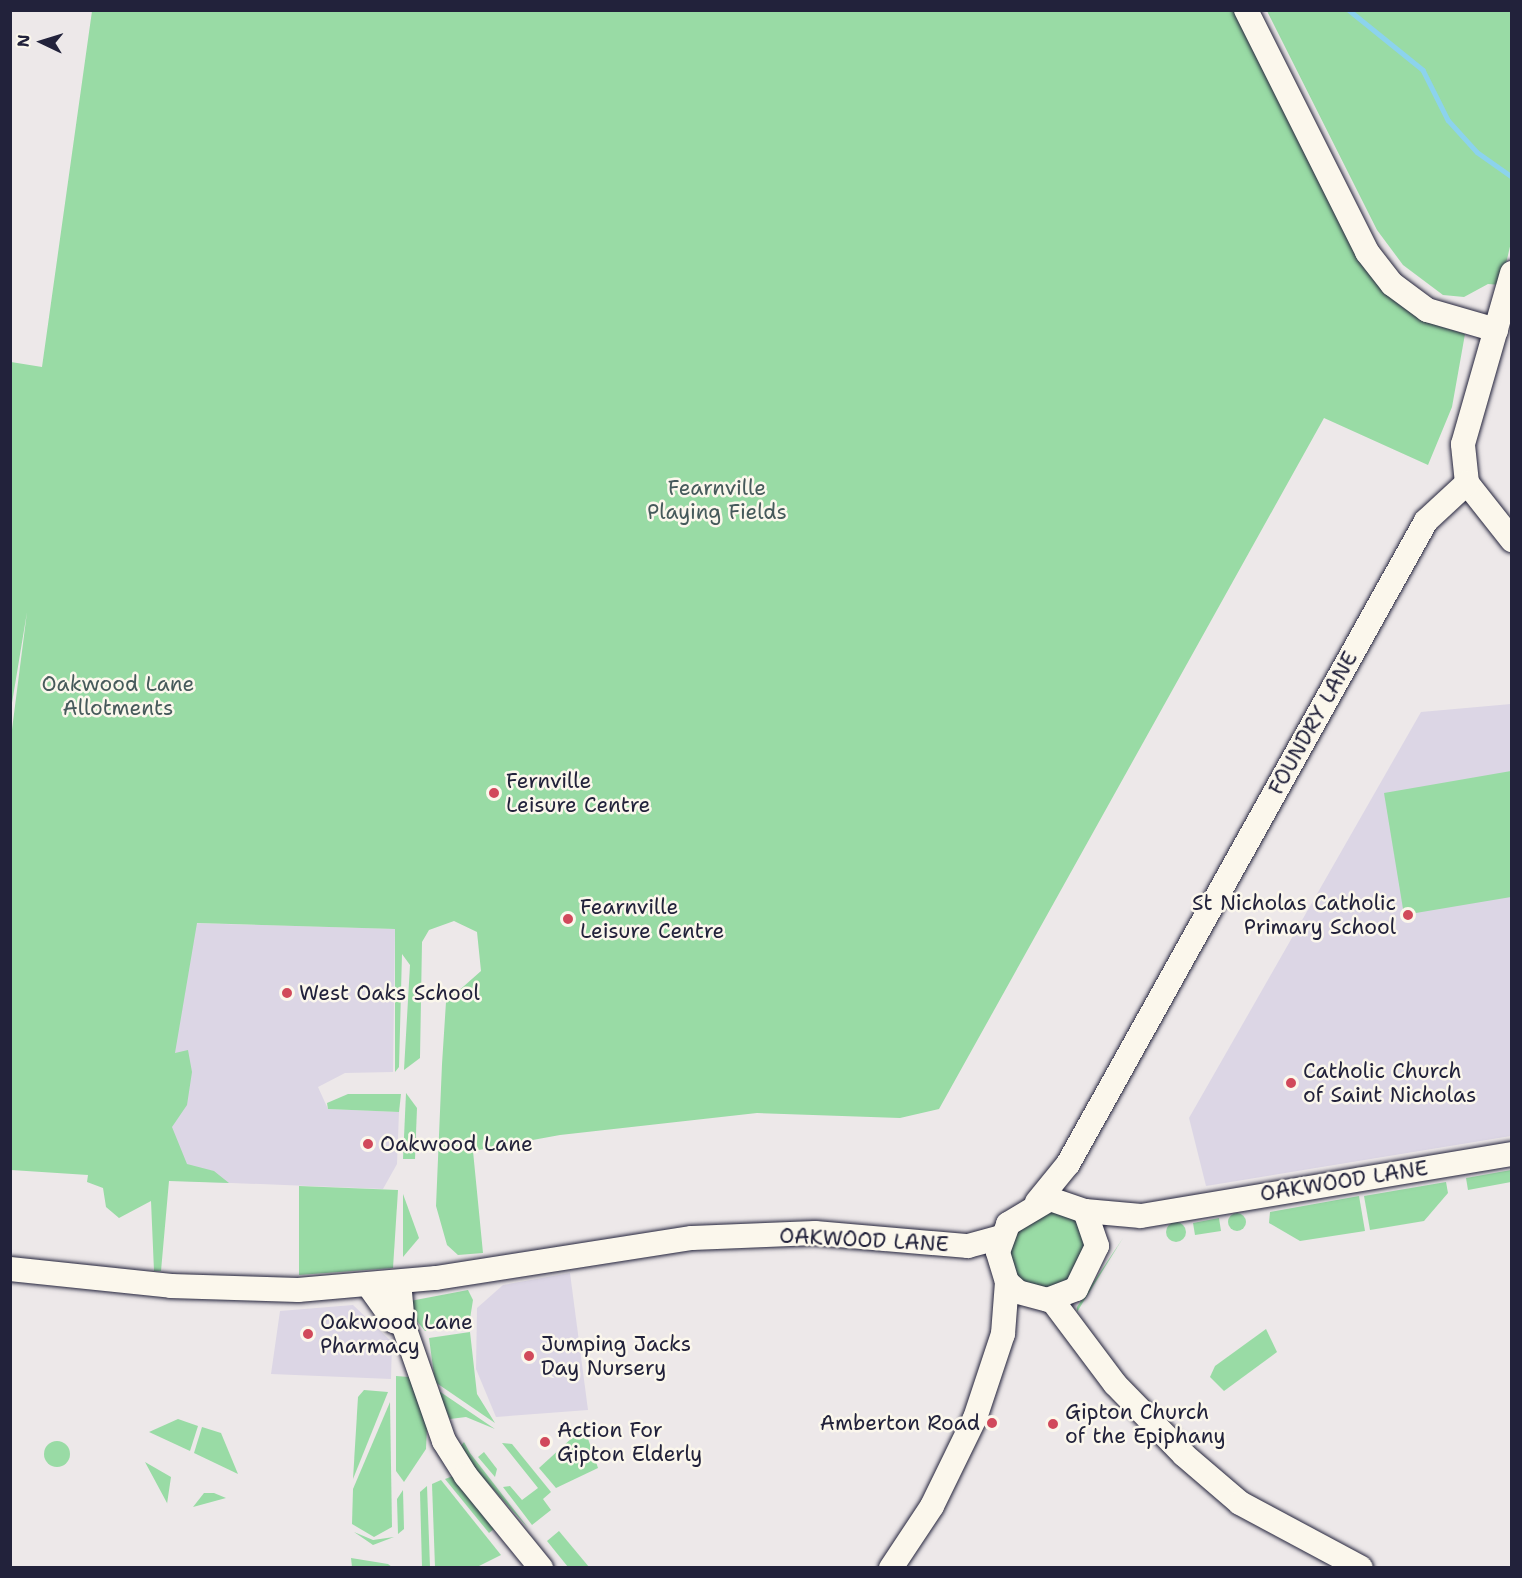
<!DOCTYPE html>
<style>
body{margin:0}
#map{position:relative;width:1522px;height:1578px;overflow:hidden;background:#ede8e9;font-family:"Shantell Sans",sans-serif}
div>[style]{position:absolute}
.built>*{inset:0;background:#dcd6e5}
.green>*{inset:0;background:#99dba5}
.round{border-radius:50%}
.stream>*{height:4.5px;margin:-2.25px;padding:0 2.25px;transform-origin:2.25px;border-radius:2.25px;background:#8cd3ed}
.roads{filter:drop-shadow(0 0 2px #22223b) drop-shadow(0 0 2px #22223b)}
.secondary>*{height:24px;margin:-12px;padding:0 12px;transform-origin:12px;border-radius:12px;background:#fbf7ec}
.dots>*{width:16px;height:16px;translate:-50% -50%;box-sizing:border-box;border:3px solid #fbf7ec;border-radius:50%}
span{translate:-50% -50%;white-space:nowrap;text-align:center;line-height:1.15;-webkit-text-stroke:5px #fbf7ec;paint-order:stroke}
.park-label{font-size:21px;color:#465a5b}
.street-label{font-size:21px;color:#22223b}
.poi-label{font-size:21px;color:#22223b}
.left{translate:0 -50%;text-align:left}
.right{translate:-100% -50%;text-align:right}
.frame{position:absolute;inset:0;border:12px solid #22223b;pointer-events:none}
.north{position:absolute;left:12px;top:12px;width:60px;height:60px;-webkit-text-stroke:4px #fbf7ec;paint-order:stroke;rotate:274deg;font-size:16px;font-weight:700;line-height:24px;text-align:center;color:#22223b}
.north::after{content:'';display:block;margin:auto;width:21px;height:27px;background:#22223b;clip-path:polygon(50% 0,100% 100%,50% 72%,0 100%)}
</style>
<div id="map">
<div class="built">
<div style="clip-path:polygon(1511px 704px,1511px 1136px,1206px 1186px,1189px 1118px,1421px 712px)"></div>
<div style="clip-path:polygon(190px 923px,395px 929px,393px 1072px,345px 1073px,318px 1087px,328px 1109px,399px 1112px,397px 1164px,383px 1189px,157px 1180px)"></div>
<div style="clip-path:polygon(570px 1273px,588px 1410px,496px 1417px,476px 1369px,477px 1308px,503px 1285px)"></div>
<div style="clip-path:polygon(353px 1305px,392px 1342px,391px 1379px,271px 1374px,280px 1311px)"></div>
</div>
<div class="green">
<div style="clip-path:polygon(92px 11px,1235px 11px,1362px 259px,1439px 326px,1465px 334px,1452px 407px,1428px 465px,1324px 418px,939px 1109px,900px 1118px,757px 1113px,560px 1135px,473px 1151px,483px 1253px,458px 1255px,447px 1245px,436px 1206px,442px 1064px,446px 1002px,481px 971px,477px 932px,454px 921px,429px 930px,422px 942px,420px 1058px,404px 1070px,410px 965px,402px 954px,399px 1067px,395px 1072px,395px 929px,197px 923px,175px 1053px,188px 1050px,192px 1072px,187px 1105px,172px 1127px,187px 1164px,214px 1171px,229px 1183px,169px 1181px,161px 1271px,154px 1271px,151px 1201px,119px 1218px,106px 1207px,103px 1188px,87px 1182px,88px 1175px,11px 1170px,10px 745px,27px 612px,11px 709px,11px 362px,42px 367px)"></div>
<div style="clip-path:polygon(1267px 11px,1511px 11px,1512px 238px,1501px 285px,1488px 284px,1464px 297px,1443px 295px,1403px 265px,1377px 230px)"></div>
<div style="clip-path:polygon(1511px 771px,1511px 897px,1404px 915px,1384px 793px)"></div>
<div style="clip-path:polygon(406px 1093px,417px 1108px,415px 1159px,403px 1159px)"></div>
<div style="clip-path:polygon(348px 1094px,401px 1094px,399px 1112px,328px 1109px,327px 1103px)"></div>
<div style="clip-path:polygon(1511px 1170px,1511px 1182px,1468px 1190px,1466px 1178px)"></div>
<div style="clip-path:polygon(1446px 1182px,1448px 1193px,1424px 1221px,1370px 1230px,1364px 1196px)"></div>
<div style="clip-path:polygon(299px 1186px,398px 1190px,393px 1268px,299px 1275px)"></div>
<div style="clip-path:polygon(403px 1194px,419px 1238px,403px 1257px)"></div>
<div style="clip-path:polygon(1359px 1196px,1365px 1231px,1300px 1241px,1269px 1223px,1270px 1212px)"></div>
<div style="clip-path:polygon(1051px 1209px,1078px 1218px,1088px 1245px,1068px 1281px,1047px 1290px,1024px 1284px,1010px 1266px,1009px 1243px,1015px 1232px)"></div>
<div class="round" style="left:1228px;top:1213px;width:18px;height:18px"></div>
<div style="clip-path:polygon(1219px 1218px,1221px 1231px,1195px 1235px,1193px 1223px)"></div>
<div class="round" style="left:1166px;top:1222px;width:20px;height:20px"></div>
<div style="clip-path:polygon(1123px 1238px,1077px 1312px,1077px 1307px)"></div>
<div style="clip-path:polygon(468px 1290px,473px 1300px,469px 1325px,425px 1331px,407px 1309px,410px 1301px)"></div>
<div style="clip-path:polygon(1266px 1329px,1277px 1352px,1224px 1391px,1210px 1377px,1215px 1366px)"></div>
<div style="clip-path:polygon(470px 1332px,477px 1394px,495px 1423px,435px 1382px,429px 1338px)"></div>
<div style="clip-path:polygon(396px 1376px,409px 1377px,427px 1427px,426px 1449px,404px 1482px,396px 1471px)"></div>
<div style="clip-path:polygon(436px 1389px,495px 1429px,466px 1417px,450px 1419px)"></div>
<div style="clip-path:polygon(364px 1390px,388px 1392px,353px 1479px,358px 1397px)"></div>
<div style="clip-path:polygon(390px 1402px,392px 1527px,374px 1537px,352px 1524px,353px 1489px)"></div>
<div style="clip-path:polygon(178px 1419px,198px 1426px,190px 1451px,149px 1432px)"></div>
<div style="clip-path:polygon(202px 1427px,221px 1433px,238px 1474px,194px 1453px)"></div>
<div style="clip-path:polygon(584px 1427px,598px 1468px,556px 1488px,539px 1468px)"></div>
<div class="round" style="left:44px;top:1441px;width:26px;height:26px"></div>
<div style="clip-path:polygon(464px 1442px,470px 1453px,529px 1529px,467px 1460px,460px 1447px)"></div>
<div style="clip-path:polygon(502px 1443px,512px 1444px,551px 1492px,543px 1499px,551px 1510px,532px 1525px,503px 1487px,510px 1486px,522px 1500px,538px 1488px)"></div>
<div style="clip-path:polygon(484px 1452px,497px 1469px,495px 1477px,478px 1457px)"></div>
<div style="clip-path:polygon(145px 1462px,171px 1477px,167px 1504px,167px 1503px)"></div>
<div style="clip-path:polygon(453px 1476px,495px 1528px,489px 1533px,445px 1479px)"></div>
<div style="clip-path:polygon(441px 1480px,501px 1555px,477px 1567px,435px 1567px,432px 1484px)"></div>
<div style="clip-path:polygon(427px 1486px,430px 1567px,422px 1567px,420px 1492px)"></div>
<div style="clip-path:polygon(403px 1490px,404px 1529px,398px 1534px,397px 1499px)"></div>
<div style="clip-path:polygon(204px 1493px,214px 1493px,226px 1498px,193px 1507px)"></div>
<div style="clip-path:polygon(559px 1531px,589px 1567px,568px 1567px,547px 1541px)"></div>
<div style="clip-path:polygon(354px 1532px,373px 1540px,394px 1537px,373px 1545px)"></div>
<div style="clip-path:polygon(351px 1558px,388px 1564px,392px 1567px,352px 1567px)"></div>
</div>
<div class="stream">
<div style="left:1349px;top:10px;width:95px;rotate:39deg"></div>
<div style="left:1423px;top:70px;width:56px;rotate:63.4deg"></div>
<div style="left:1448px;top:120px;width:43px;rotate:47.8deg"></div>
<div style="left:1477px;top:152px;width:42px;rotate:35.2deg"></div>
</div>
<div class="roads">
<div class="secondary">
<div style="left:1246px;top:10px;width:271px;rotate:63.4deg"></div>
<div style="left:1367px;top:252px;width:41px;rotate:52deg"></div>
<div style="left:1392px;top:284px;width:44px;rotate:36.6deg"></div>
<div style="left:1427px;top:310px;width:72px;rotate:16.2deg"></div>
<div style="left:1467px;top:483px;width:39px;rotate:-96deg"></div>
<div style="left:1463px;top:444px;width:178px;rotate:-74deg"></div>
<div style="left:1467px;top:483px;width:73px;rotate:51.7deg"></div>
<div style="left:1050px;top:1199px;width:37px;rotate:19deg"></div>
<div style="left:1085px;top:1211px;width:37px;rotate:71deg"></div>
<div style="left:1097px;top:1246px;width:48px;rotate:116deg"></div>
<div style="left:1076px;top:1289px;width:30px;rotate:159deg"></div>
<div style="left:1048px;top:1300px;width:31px;rotate:-165deg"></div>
<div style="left:1018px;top:1292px;width:15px;rotate:-138deg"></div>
<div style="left:1007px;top:1282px;width:31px;rotate:-107deg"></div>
<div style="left:998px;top:1252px;width:30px;rotate:-70deg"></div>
<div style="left:1008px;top:1224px;width:49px;rotate:-30.8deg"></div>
<div style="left:1037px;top:1202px;width:49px;rotate:-50.8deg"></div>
<div style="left:1068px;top:1164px;width:736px;rotate:-60.89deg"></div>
<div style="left:1426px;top:521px;width:56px;rotate:-42.8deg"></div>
<div style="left:1085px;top:1211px;width:56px;rotate:5.1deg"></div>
<div style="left:1141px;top:1216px;width:376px;rotate:-9.5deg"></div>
<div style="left:10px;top:1269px;width:162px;rotate:6deg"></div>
<div style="left:171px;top:1286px;width:127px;rotate:1.8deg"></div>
<div style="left:298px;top:1290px;width:139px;rotate:-5deg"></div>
<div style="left:436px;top:1278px;width:259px;rotate:-8.9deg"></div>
<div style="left:692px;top:1238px;width:123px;rotate:-2.3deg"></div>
<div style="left:815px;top:1233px;width:154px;rotate:4.9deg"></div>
<div style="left:968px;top:1246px;width:34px;rotate:-15deg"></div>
<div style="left:399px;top:1282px;width:42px;rotate:84.6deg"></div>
<div style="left:403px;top:1324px;width:124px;rotate:70.7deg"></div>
<div style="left:444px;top:1441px;width:41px;rotate:57.8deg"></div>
<div style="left:466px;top:1476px;width:119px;rotate:50.8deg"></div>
<div style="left:369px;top:1286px;width:43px;rotate:54.5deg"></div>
<div style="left:394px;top:1321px;width:9px;rotate:18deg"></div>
<div style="left:1052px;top:1300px;width:105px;rotate:53.1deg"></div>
<div style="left:1115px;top:1384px;width:99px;rotate:45.8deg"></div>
<div style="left:1184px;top:1455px;width:74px;rotate:40.6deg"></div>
<div style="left:1240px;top:1503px;width:137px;rotate:28.2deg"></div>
<div style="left:891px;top:1568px;width:74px;rotate:-56.5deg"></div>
<div style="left:932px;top:1506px;width:98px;rotate:-64deg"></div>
<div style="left:975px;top:1418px;width:89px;rotate:-71.6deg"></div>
<div style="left:1003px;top:1334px;width:52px;rotate:-85.6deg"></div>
</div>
</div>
<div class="dots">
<div style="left:494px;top:793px;background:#d1495b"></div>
<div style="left:1408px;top:915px;background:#d1495b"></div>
<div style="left:568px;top:919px;background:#d1495b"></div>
<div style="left:287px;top:993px;background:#d1495b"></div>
<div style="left:1291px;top:1083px;background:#d1495b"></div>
<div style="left:368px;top:1144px;background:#d1495b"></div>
<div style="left:308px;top:1334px;background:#d1495b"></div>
<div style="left:529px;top:1356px;background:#d1495b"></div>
<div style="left:992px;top:1423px;background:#d1495b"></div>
<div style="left:1053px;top:1424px;background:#d1495b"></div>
<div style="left:545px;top:1442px;background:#d1495b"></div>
</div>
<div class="park-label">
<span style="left:717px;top:500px">Fearnville<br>Playing Fields</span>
<span style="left:118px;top:696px">Oakwood Lane<br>Allotments</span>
</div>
<div class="street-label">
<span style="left:1313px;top:723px;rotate:-61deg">FOUNDRY LANE</span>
<span style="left:1344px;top:1181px;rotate:-9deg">OAKWOOD LANE</span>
<span style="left:864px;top:1240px;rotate:3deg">OAKWOOD LANE</span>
</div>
<div class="poi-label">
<span class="left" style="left:506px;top:793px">Fernville<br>Leisure Centre</span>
<span class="right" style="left:1396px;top:915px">St Nicholas Catholic<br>Primary School</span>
<span class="left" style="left:580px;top:919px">Fearnville<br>Leisure Centre</span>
<span class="left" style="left:299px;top:993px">West Oaks School</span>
<span class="left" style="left:1303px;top:1083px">Catholic Church<br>of Saint Nicholas</span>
<span class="left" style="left:380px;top:1144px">Oakwood Lane</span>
<span class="left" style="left:320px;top:1334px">Oakwood Lane<br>Pharmacy</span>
<span class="left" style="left:541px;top:1356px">Jumping Jacks<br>Day Nursery</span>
<span class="left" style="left:1065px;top:1424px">Gipton Church<br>of the Epiphany</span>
<span class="right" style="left:980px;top:1423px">Amberton Road</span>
<span class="left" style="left:557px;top:1442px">Action For<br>Gipton Elderly</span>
</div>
<div class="frame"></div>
<div class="north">N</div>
</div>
